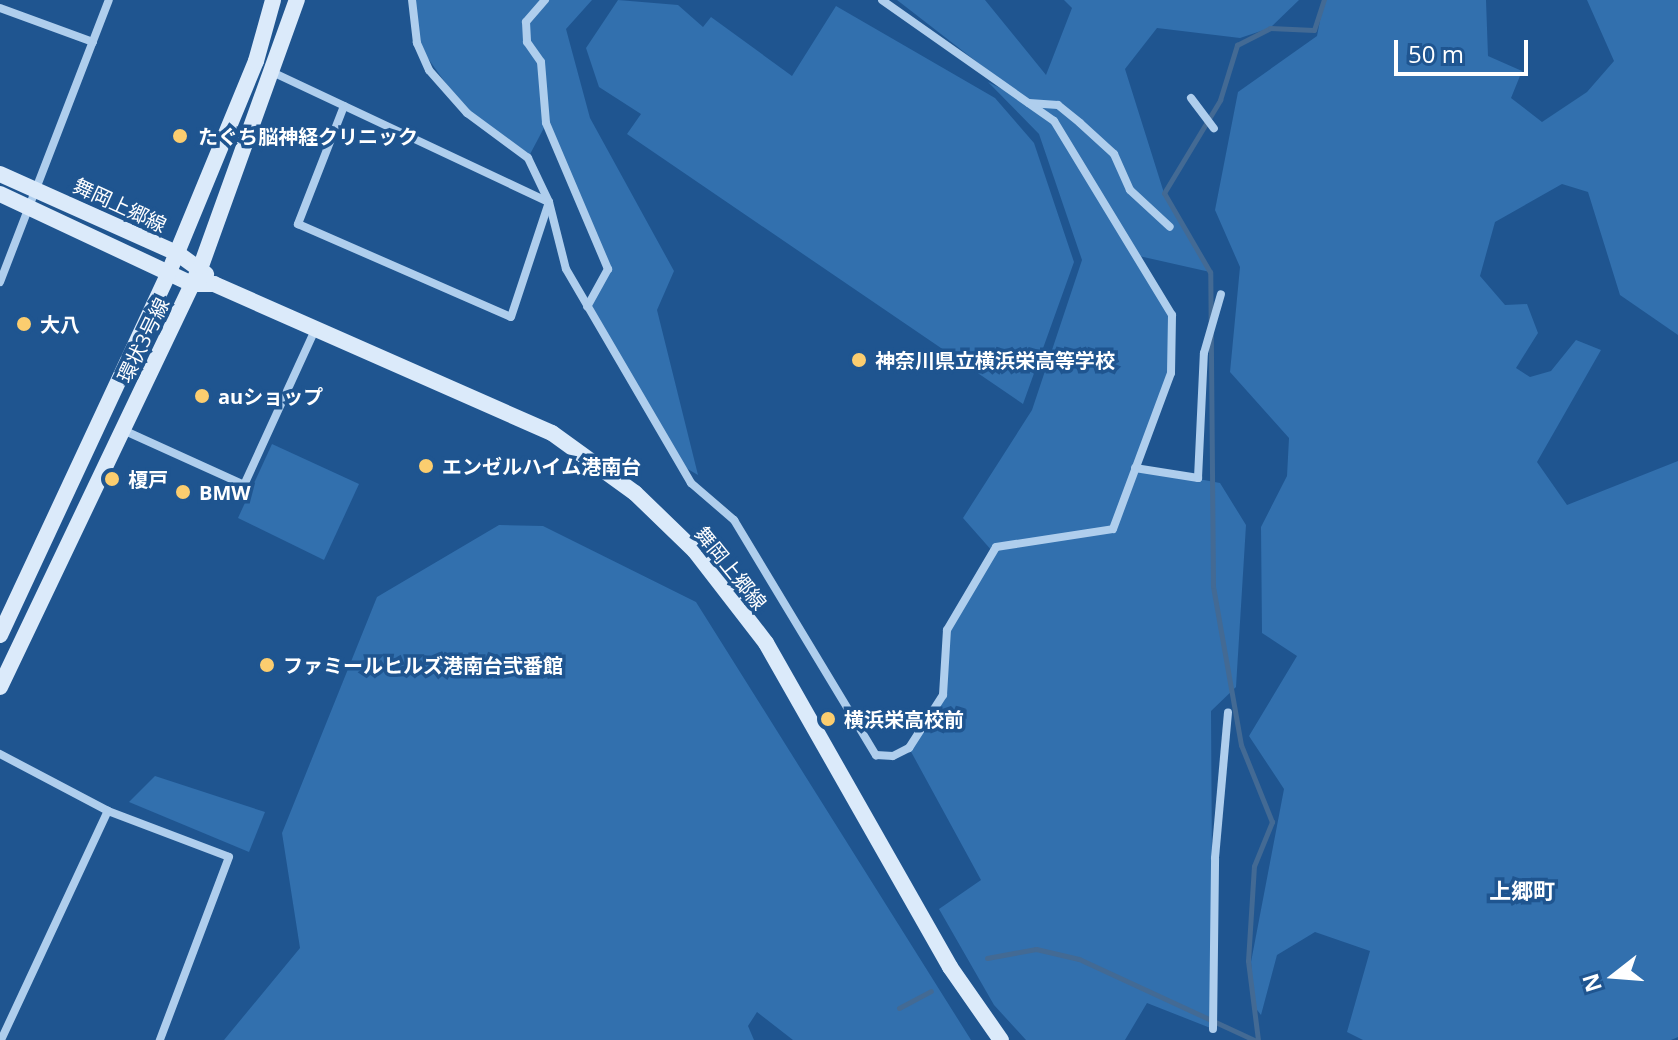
<!DOCTYPE html>
<meta charset="utf-8">
<style>
body{margin:0}
#map{position:relative;width:1678px;height:1040px;overflow:hidden;background:#1f5590;font-family:"Open Sans","Noto Sans JP",sans-serif}
div>[style]{position:absolute}
.green>*{inset:0;background:#3270ae}
.stream>*{height:5px;margin:-2.5px;padding:0 2.5px;transform-origin:2.5px;border-radius:2.5px;background:#436a94}
.street>*{height:8px;margin:-4px;padding:0 4px;transform-origin:4px;border-radius:4px;background:#afceed}
.secondary>*{height:16px;margin:-8px;padding:0 8px;transform-origin:8px;border-radius:8px;background:#dbeafa}
.dots>*{width:22px;height:22px;translate:-50% -50%;box-sizing:border-box;border:4px solid #1f5590;border-radius:50%}
span{translate:-50% -50%;white-space:nowrap;text-align:center;line-height:1.15;-webkit-text-stroke:7px #1f5590;paint-order:stroke}
.poi-label{font-size:20px;color:#fff;font-weight:700}
.left{translate:0 -50%;text-align:left}
.street-label{font-size:20px;color:#fff}
.neighbourhood-label{font-size:22px;color:#fff;font-weight:700}
.north{position:absolute;left:1574px;top:936px;width:80px;height:80px;-webkit-text-stroke:6px #1f5590;paint-order:stroke;rotate:253deg;font-size:22px;font-weight:700;line-height:32px;text-align:center;color:#fff}
.north::after{content:'';display:block;margin:auto;width:28px;height:36px;background:#fff;clip-path:polygon(50% 0,100% 100%,50% 72%,0 100%)}
.scale{position:absolute;left:1394px;top:40px;width:134px;height:36px;box-sizing:border-box;border:4px solid #fff;border-top:0;padding-left:10px;font-size:24px;line-height:28px;white-space:nowrap;color:#fff;-webkit-text-stroke:6px #1f5590;paint-order:stroke}
</style>
<div id="map">
<div class="green">
<div style="clip-path:polygon(412px 0,592px 0,566px 29px,590px 118px,674px 271px,657px 310px,698px 475px,679px 464px,584px 303px,608px 268px,546px 124px,528px 158px,467px 113px,417px 43px)"></div>
<div style="clip-path:polygon(618px 0,678px 5px,703px 27px,711px 17px,792px 76px,836px 6px,995px 98px,1034px 143px,1074px 262px,1023px 404px,627px 134px,641px 114px,599px 87px,586px 48px)"></div>
<div style="clip-path:polygon(897px 0,985px 0,1046px 75px,1072px 8px,1064px 0,1299px 0,1270px 28px,1240px 38px,1157px 28px,1125px 69px,1164px 193px,1210px 272px,1139px 256px,1172px 315px,1171px 373px,1135px 467px,1220px 483px,1246px 525px,1236px 687px,1211px 711px,1213px 1029px,1147px 1003px,1125px 1040px,1026px 1040px,994px 1005px,939px 909px,981px 880px,909px 748px,943px 695px,947px 630px,993px 552px,963px 518px,1032px 410px,1082px 260px,1039px 134px,988px 82px,1030px 103px)"></div>
<div style="clip-path:polygon(1324px 0,1486px 0,1488px 56px,1522px 71px,1511px 98px,1542px 122px,1587px 92px,1614px 61px,1587px 0,1678px 0,1678px 335px,1620px 295px,1588px 192px,1562px 184px,1495px 222px,1480px 276px,1505px 305px,1527px 304px,1538px 333px,1516px 368px,1530px 377px,1551px 371px,1576px 340px,1601px 350px,1537px 462px,1567px 505px,1678px 461px,1678px 1037px,1671px 1040px,1363px 1040px,1347px 1032px,1370px 951px,1315px 932px,1277px 955px,1261px 1015px,1254px 1006px,1251px 962px,1284px 789px,1249px 736px,1297px 656px,1262px 633px,1261px 527px,1287px 476px,1289px 438px,1230px 372px,1240px 267px,1215px 210px,1238px 92px,1317px 36px)"></div>
<div style="clip-path:polygon(272px 444px,359px 484px,324px 560px,238px 518px)"></div>
<div style="clip-path:polygon(499px 525px,543px 526px,696px 602px,971px 1040px,793px 1040px,757px 1012px,748px 1026px,754px 1040px,224px 1040px,300px 948px,282px 833px,377px 597px)"></div>
<div style="clip-path:polygon(155px 776px,265px 812px,249px 852px,129px 802px)"></div>
</div>
<div class="stream">
<div style="left:987px;top:958px;width:50px;rotate:-10.4deg"></div>
<div style="left:1036px;top:949px;width:44px;rotate:13.1deg"></div>
<div style="left:1079px;top:959px;width:193px;rotate:24.8deg"></div>
<div style="left:899px;top:1008px;width:36px;rotate:-28deg"></div>
<div style="left:1258px;top:1040px;width:80px;rotate:-97.2deg"></div>
<div style="left:1248px;top:961px;width:95px;rotate:-86.4deg"></div>
<div style="left:1254px;top:866px;width:48px;rotate:-67.8deg"></div>
<div style="left:1272px;top:822px;width:83px;rotate:-111.9deg"></div>
<div style="left:1241px;top:745px;width:161px;rotate:-100deg"></div>
<div style="left:1213px;top:586px;width:314px;rotate:-90.5deg"></div>
<div style="left:1210px;top:272px;width:91px;rotate:-120.2deg"></div>
<div style="left:1164px;top:193px;width:109px;rotate:-58.9deg"></div>
<div style="left:1220px;top:100px;width:58px;rotate:-72.8deg"></div>
<div style="left:1237px;top:45px;width:37px;rotate:-27deg"></div>
<div style="left:1270px;top:28px;width:44px;rotate:2.6deg"></div>
<div style="left:1314px;top:30px;width:32px;rotate:-72deg"></div>
</div>
<div class="street">
<div style="left:545px;top:0;width:29px;rotate:131deg"></div>
<div style="left:526px;top:22px;width:20px;rotate:87deg"></div>
<div style="left:527px;top:42px;width:24px;rotate:55deg"></div>
<div style="left:541px;top:62px;width:61px;rotate:85.3deg"></div>
<div style="left:546px;top:123px;width:159px;rotate:67deg"></div>
<div style="left:608px;top:269px;width:43px;rotate:118.9deg"></div>
<div style="left:0;top:8px;width:99px;rotate:20.1deg"></div>
<div style="left:270px;top:71px;width:308px;rotate:25.2deg"></div>
<div style="left:549px;top:202px;width:69px;rotate:75.8deg"></div>
<div style="left:566px;top:269px;width:248px;rotate:59.7deg"></div>
<div style="left:691px;top:483px;width:57px;rotate:40.7deg"></div>
<div style="left:734px;top:520px;width:275px;rotate:58.9deg"></div>
<div style="left:876px;top:755px;width:17px;rotate:3deg"></div>
<div style="left:893px;top:756px;width:18px;rotate:-27deg"></div>
<div style="left:909px;top:748px;width:63px;rotate:-57.3deg"></div>
<div style="left:943px;top:695px;width:65px;rotate:-86.5deg"></div>
<div style="left:947px;top:630px;width:96px;rotate:-59.4deg"></div>
<div style="left:996px;top:547px;width:118px;rotate:-8.7deg"></div>
<div style="left:1113px;top:529px;width:166px;rotate:-69.6deg"></div>
<div style="left:1171px;top:373px;width:58px;rotate:-89deg"></div>
<div style="left:1172px;top:315px;width:227px;rotate:-121.3deg"></div>
<div style="left:1054px;top:121px;width:210px;rotate:-144.9deg"></div>
<div style="left:1191px;top:98px;width:38px;rotate:53deg"></div>
<div style="left:1029px;top:103px;width:29px;rotate:4deg"></div>
<div style="left:1058px;top:105px;width:28px;rotate:39deg"></div>
<div style="left:1080px;top:123px;width:46px;rotate:42.4deg"></div>
<div style="left:1114px;top:154px;width:39px;rotate:66deg"></div>
<div style="left:1130px;top:190px;width:54px;rotate:42.8deg"></div>
<div style="left:344px;top:106px;width:127px;rotate:111.3deg"></div>
<div style="left:298px;top:224px;width:232px;rotate:23.6deg"></div>
<div style="left:511px;top:317px;width:121px;rotate:-71.7deg"></div>
<div style="left:549px;top:202px;width:49px;rotate:-115.5deg"></div>
<div style="left:528px;top:158px;width:76px;rotate:-143.6deg"></div>
<div style="left:467px;top:113px;width:57px;rotate:-131.5deg"></div>
<div style="left:429px;top:70px;width:30px;rotate:-114deg"></div>
<div style="left:417px;top:43px;width:43px;rotate:-96.6deg"></div>
<div style="left:0;top:282px;width:302px;rotate:-68.9deg"></div>
<div style="left:123px;top:430px;width:133px;rotate:24.4deg"></div>
<div style="left:244px;top:485px;width:173px;rotate:-65.4deg"></div>
<div style="left:1135px;top:468px;width:64px;rotate:9deg"></div>
<div style="left:1198px;top:478px;width:125px;rotate:-87.3deg"></div>
<div style="left:1204px;top:353px;width:61px;rotate:-73.9deg"></div>
<div style="left:0;top:754px;width:122px;rotate:27.8deg"></div>
<div style="left:108px;top:811px;width:129px;rotate:20.8deg"></div>
<div style="left:229px;top:857px;width:196px;rotate:110.7deg"></div>
<div style="left:1213px;top:1029px;width:171px;rotate:-89.3deg"></div>
<div style="left:1215px;top:858px;width:146px;rotate:-84.9deg"></div>
<div style="left:1px;top:1040px;width:253px;rotate:-65deg"></div>
</div>
<div class="secondary">
<div style="left:0;top:174px;width:194px;rotate:24.1deg"></div>
<div style="left:177px;top:253px;width:36px;rotate:36deg"></div>
<div style="left:0;top:194px;width:212px;rotate:25.1deg"></div>
<div style="left:192px;top:284px;width:22px"></div>
<div style="left:214px;top:284px;width:369px;rotate:23.8deg"></div>
<div style="left:552px;top:433px;width:102px;rotate:35.9deg"></div>
<div style="left:635px;top:493px;width:83px;rotate:44deg"></div>
<div style="left:695px;top:551px;width:116px;rotate:52.3deg"></div>
<div style="left:766px;top:643px;width:373px;rotate:60.4deg"></div>
<div style="left:950px;top:967px;width:89px;rotate:55.1deg"></div>
<div style="left:0;top:635px;width:400px;rotate:-65deg"></div>
<div style="left:169px;top:272px;width:228px;rotate:-67.6deg"></div>
<div style="left:256px;top:61px;width:63px;rotate:-74.4deg"></div>
<div style="left:0;top:687px;width:467px;rotate:-64.5deg"></div>
<div style="left:201px;top:266px;width:283px;rotate:-70.2deg"></div>
</div>
<div class="dots">
<div style="left:180px;top:136px;background:#fbcd6f"></div>
<div style="left:24px;top:324px;background:#fbcd6f"></div>
<div style="left:859px;top:360px;background:#fbcd6f"></div>
<div style="left:202px;top:396px;background:#fbcd6f"></div>
<div style="left:426px;top:466px;background:#fbcd6f"></div>
<div style="left:112px;top:479px;background:#fbcd6f"></div>
<div style="left:183px;top:492px;background:#fbcd6f"></div>
<div style="left:267px;top:665px;background:#fbcd6f"></div>
<div style="left:828px;top:719px;background:#fbcd6f"></div>
</div>
<div class="poi-label">
<span class="left" style="left:198px;top:136px">たぐち脳神経クリニック</span>
<span class="left" style="left:40px;top:324px">大八</span>
<span class="left" style="left:875px;top:360px">神奈川県立横浜栄高等学校</span>
<span class="left" style="left:218px;top:396px">auショップ</span>
<span class="left" style="left:442px;top:466px">エンゼルハイム港南台</span>
<span class="left" style="left:128px;top:479px">榎戸</span>
<span class="left" style="left:199px;top:492px">BMW</span>
<span class="left" style="left:283px;top:665px">ファミールヒルズ港南台弐番館</span>
<span class="left" style="left:844px;top:719px">横浜栄高校前</span>
</div>
<div class="street-label">
<span style="left:120px;top:205px;rotate:25deg">舞岡上郷線</span>
<span style="left:143px;top:340px;rotate:-64deg">環状3号線</span>
<span style="left:731px;top:568px;rotate:51deg">舞岡上郷線</span>
</div>
<div class="neighbourhood-label">
<span style="left:1522px;top:891px">上郷町</span>
</div>
<div class="north">N</div>
<div class="scale">50 m</div>
</div>
